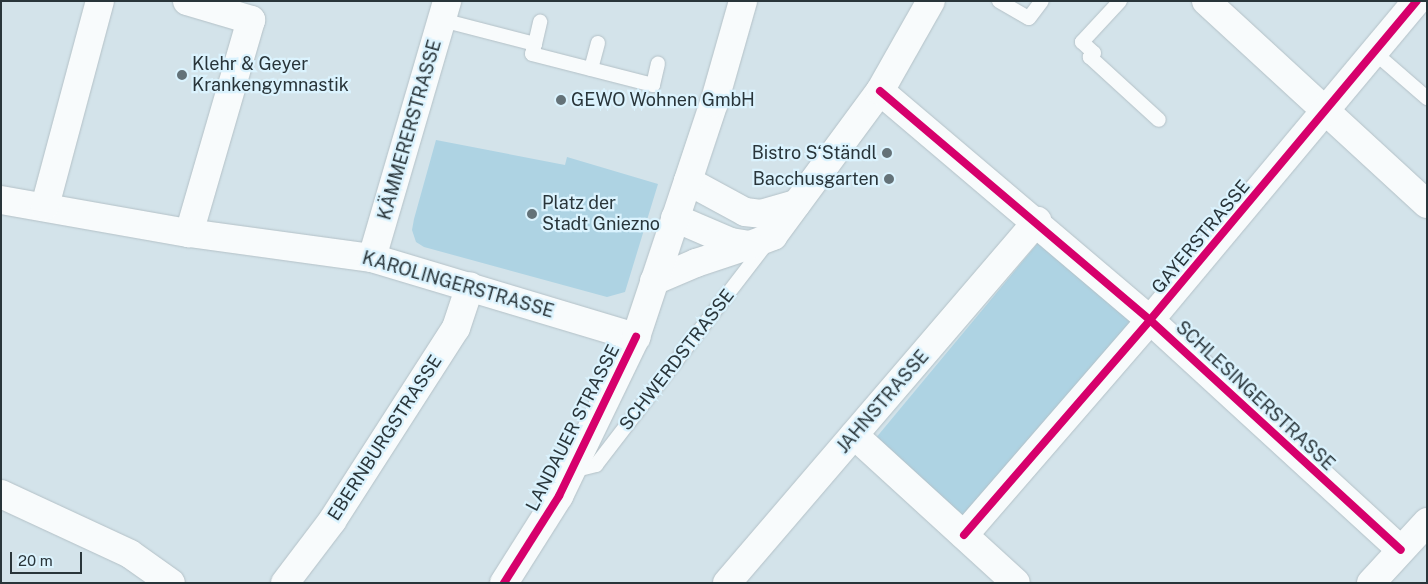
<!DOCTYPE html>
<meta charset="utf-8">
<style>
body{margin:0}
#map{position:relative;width:1428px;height:584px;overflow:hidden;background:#d3e3ea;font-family:"Public Sans",sans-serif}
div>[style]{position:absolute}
.green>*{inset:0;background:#aed3e3}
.roads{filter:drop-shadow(0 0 1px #b4c1c7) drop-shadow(0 0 1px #b4c1c7)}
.lane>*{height:14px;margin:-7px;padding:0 7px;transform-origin:7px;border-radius:7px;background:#f8fbfc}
.street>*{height:28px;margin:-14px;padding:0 14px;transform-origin:14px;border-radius:14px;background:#f8fbfc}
.secondary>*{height:28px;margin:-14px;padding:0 14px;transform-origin:14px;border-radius:14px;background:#f8fbfc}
.cycleway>*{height:8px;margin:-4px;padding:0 4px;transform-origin:4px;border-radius:4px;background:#d6006c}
.dots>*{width:14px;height:14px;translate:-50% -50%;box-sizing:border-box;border:2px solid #dbf3fe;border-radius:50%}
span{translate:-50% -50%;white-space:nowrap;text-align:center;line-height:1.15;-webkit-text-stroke:4.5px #dbf3fe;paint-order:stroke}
.poi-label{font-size:18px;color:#29353a}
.left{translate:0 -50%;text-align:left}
.right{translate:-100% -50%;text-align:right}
.street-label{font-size:18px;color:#29353a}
.frame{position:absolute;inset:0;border:2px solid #29353a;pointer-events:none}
.scale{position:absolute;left:10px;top:552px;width:72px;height:22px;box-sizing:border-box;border:2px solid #29353a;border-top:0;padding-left:6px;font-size:15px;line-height:18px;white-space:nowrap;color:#29353a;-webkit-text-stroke:4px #dbf3fe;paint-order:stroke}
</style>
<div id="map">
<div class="green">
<div style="clip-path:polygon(436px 140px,565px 165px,567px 157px,658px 184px,625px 292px,607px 297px,424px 247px,416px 242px,412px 230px,414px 219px)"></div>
<div style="clip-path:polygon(1042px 238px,1138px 320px,960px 522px,875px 439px)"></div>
</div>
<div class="roads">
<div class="lane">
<div style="left:999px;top:1px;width:34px;rotate:30deg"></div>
<div style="left:1029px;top:18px;width:21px;rotate:-53deg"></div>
<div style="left:1120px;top:1px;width:56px;rotate:132.8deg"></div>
<div style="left:1082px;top:42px;width:16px;rotate:43deg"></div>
<div style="left:1094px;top:53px;width:6px;rotate:135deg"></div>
<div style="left:1090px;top:57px;width:93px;rotate:42.4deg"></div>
<div style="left:442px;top:20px;width:96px;rotate:14.5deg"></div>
<div style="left:535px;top:44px;width:10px;rotate:107deg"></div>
<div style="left:532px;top:54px;width:125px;rotate:14.4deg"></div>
<div style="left:653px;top:85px;width:22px;rotate:-77deg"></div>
<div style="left:535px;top:44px;width:23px;rotate:-77deg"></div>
<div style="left:1375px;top:53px;width:69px;rotate:40.9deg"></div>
<div style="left:591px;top:69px;width:27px;rotate:-75deg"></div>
<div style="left:572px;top:471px;width:25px;rotate:-14deg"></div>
<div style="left:596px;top:465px;width:282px;rotate:-52.4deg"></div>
</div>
<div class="street">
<div style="left:187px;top:1px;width:67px;rotate:16.5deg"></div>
<div style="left:251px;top:20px;width:222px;rotate:106.2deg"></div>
<div style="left:1206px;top:1px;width:300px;rotate:42.6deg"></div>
<div style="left:880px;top:91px;width:354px;rotate:40.3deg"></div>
<div style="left:1150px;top:320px;width:340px;rotate:42.5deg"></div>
<div style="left:1px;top:200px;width:191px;rotate:10deg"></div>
<div style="left:189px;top:233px;width:185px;rotate:7.8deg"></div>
<div style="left:372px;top:258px;width:276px;rotate:16.7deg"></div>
<div style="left:45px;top:206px;width:212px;rotate:-75deg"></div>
<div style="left:372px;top:258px;width:268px;rotate:-73.7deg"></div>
<div style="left:854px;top:435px;width:219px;rotate:42.4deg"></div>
<div style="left:1px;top:494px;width:142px;rotate:24.9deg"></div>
<div style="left:130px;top:554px;width:50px;rotate:35.3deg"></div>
<div style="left:964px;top:535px;width:284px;rotate:-49.1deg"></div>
<div style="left:1150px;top:320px;width:416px;rotate:-50.1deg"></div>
<div style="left:285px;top:583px;width:78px;rotate:-52.8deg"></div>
<div style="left:332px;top:521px;width:229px;rotate:-57.3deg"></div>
<div style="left:456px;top:328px;width:44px;rotate:-71.6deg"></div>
<div style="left:727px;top:583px;width:477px;rotate:-49.4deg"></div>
<div style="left:1371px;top:583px;width:83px;rotate:-47.4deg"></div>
</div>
<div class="secondary">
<div style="left:688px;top:181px;width:65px;rotate:28.5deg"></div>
<div style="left:745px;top:212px;width:16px;rotate:7deg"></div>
<div style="left:761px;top:214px;width:37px;rotate:-16deg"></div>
<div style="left:675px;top:218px;width:61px;rotate:23.2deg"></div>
<div style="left:731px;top:242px;width:19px;rotate:9deg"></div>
<div style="left:750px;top:245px;width:25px;rotate:-21deg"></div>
<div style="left:773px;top:236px;width:180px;rotate:-53.6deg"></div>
<div style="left:880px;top:91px;width:103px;rotate:-60.5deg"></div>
<div style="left:654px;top:281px;width:46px;rotate:-23.2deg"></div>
<div style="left:696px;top:263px;width:57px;rotate:-18.4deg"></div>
<div style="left:504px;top:583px;width:103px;rotate:-57.7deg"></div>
<div style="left:559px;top:496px;width:177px;rotate:-64.2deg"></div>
<div style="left:636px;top:337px;width:247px;rotate:-71.6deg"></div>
<div style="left:714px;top:103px;width:106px;rotate:-74.1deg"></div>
</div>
</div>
<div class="cycleway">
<div style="left:880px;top:91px;width:354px;rotate:40.3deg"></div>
<div style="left:1150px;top:320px;width:340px;rotate:42.5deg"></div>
<div style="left:964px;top:535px;width:284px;rotate:-49.1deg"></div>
<div style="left:1150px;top:320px;width:416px;rotate:-50.1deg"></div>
<div style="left:504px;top:583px;width:103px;rotate:-57.7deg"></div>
<div style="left:559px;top:496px;width:177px;rotate:-64.2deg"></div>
</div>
<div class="dots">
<div style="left:182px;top:75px;background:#647278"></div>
<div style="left:561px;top:100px;background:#647278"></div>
<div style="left:887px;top:153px;background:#647278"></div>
<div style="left:889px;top:179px;background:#647278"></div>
<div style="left:532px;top:214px;background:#647278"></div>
</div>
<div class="poi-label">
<span class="left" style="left:192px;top:75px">Klehr &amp; Geyer<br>Krankengymnastik</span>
<span class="left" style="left:571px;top:100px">GEWO Wohnen GmbH</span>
<span class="right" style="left:877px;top:153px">Bistro S‘Ständl</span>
<span class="right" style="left:879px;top:179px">Bacchusgarten</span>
<span class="left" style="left:542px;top:214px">Platz der<br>Stadt Gniezno</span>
</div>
<div class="street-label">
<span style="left:410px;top:130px;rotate:-74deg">KÄMMERERSTRASSE</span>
<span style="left:1201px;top:237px;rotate:-50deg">GAYERSTRASSE</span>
<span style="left:458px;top:285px;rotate:16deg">KAROLINGERSTRASSE</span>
<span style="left:677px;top:360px;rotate:-52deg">SCHWERDSTRASSE</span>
<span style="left:1255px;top:396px;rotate:43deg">SCHLESINGERSTRASSE</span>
<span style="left:883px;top:402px;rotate:-49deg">JAHNSTRASSE</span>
<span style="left:573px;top:428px;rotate:-63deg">LANDAUER STRASSE</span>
<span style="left:385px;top:438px;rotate:-57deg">EBERNBURGSTRASSE</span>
</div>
<div class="frame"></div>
<div class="scale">20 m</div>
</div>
